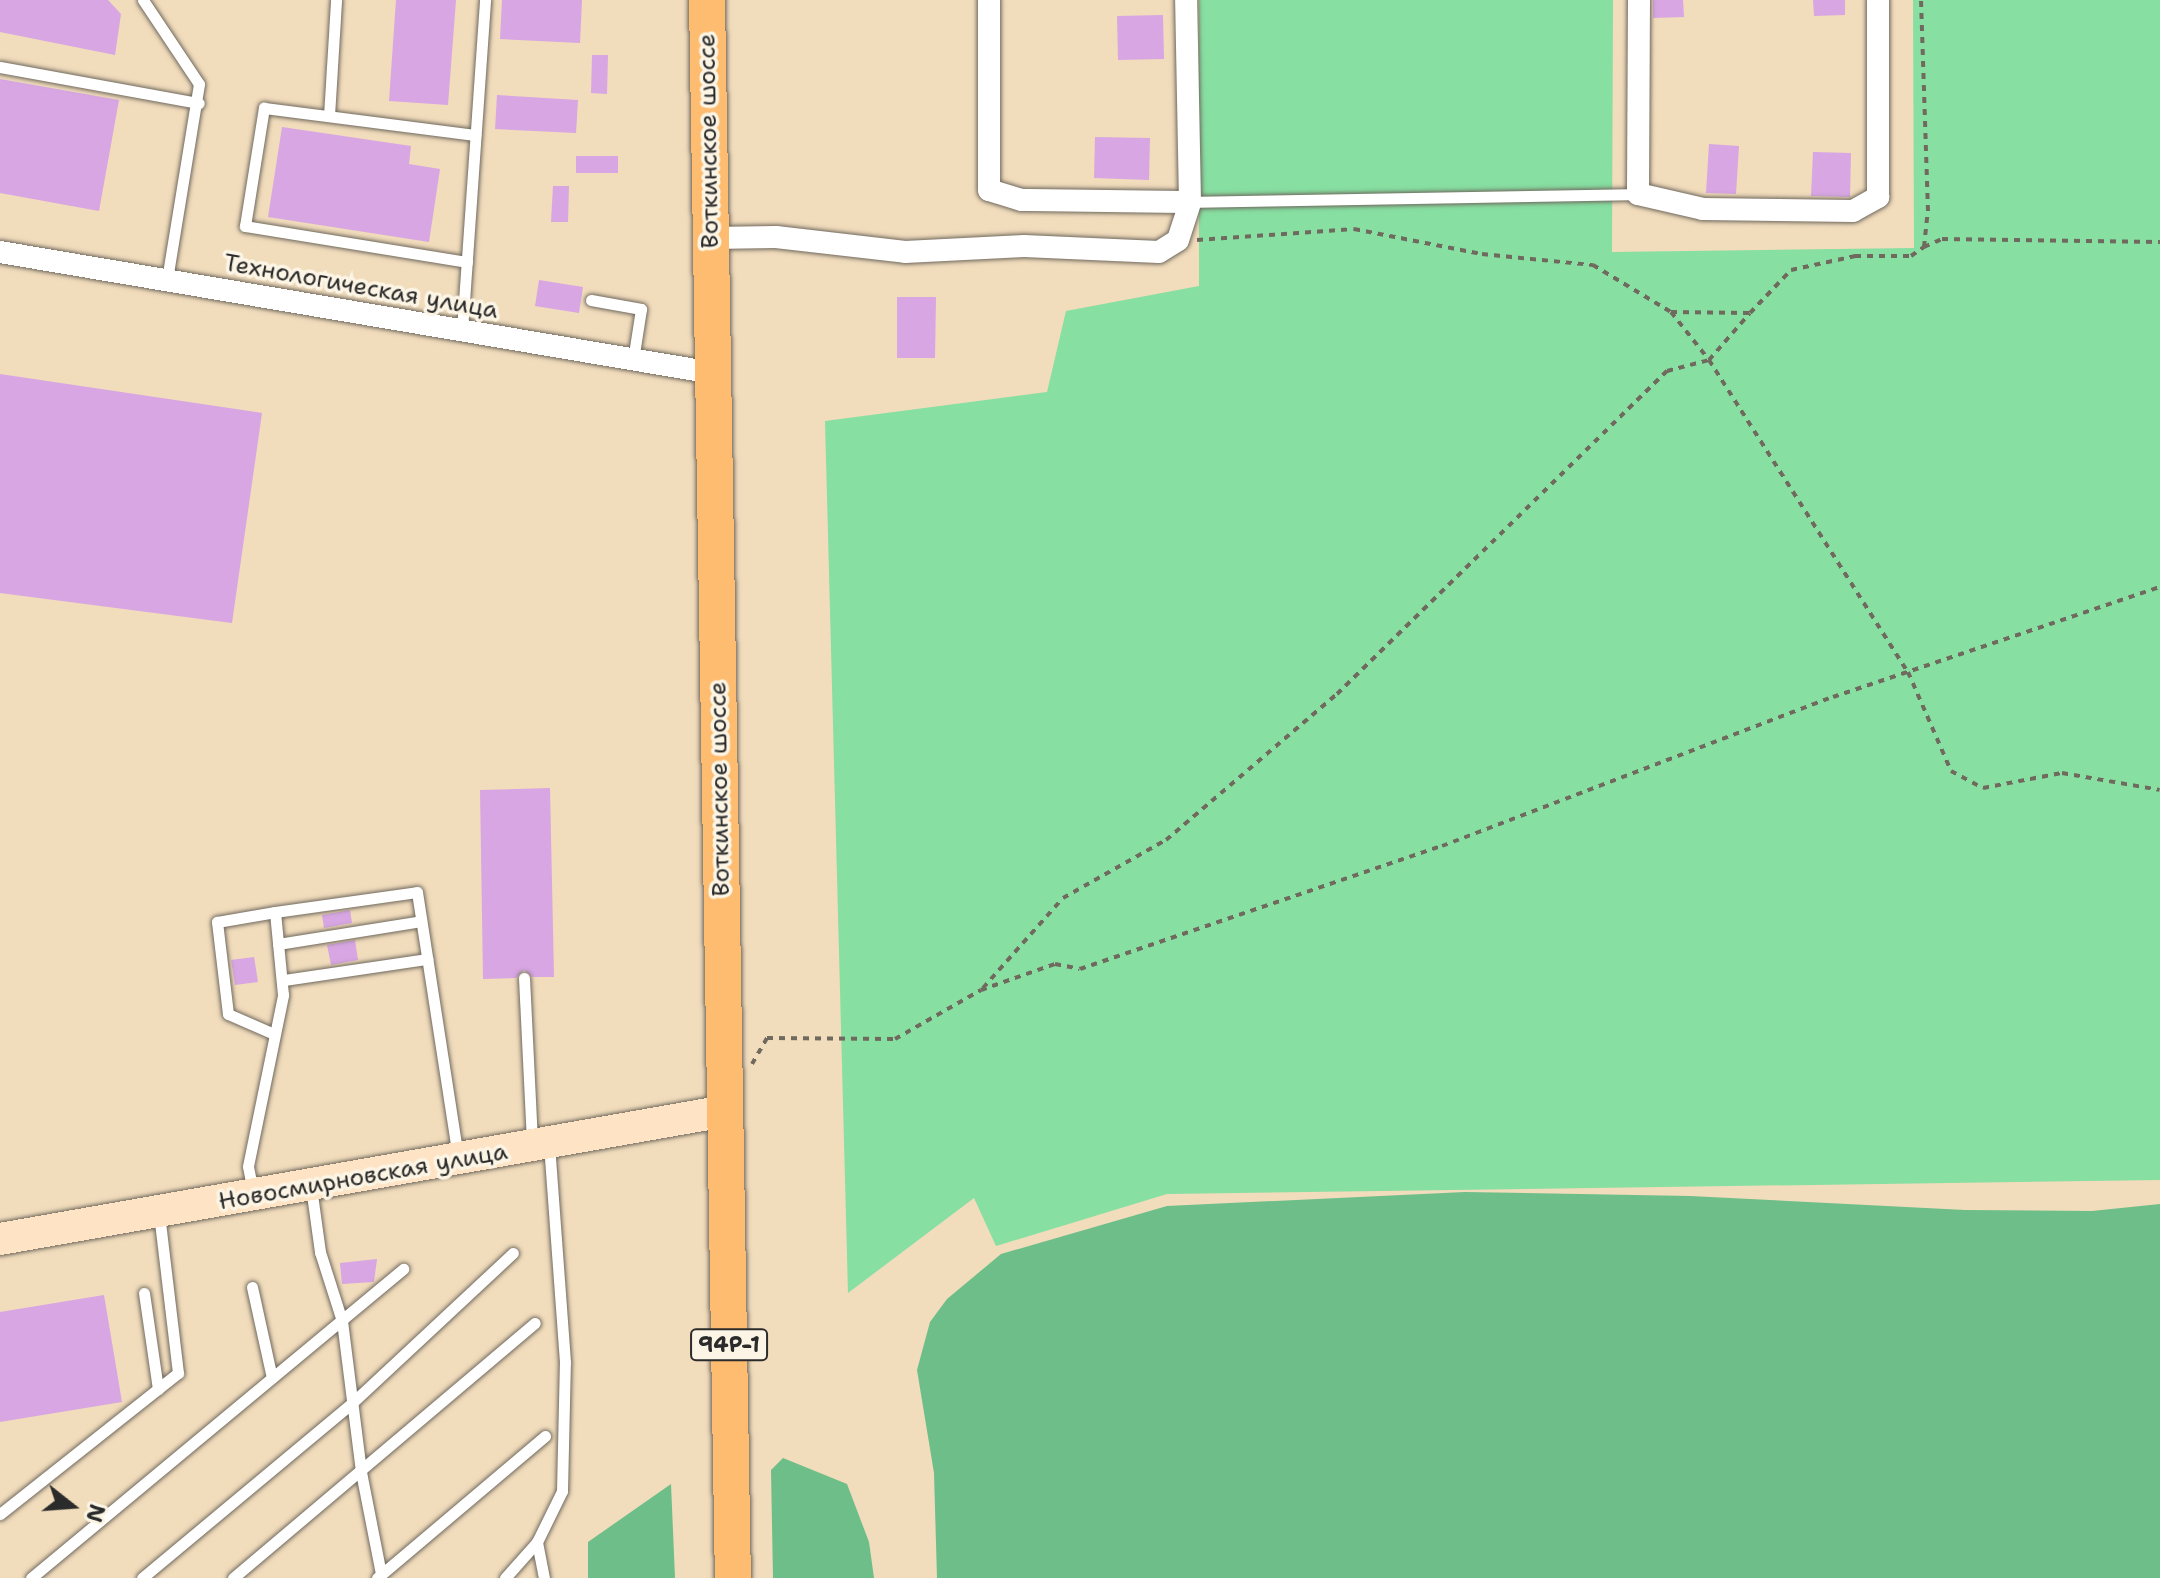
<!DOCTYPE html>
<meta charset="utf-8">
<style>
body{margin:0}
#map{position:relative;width:2160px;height:1578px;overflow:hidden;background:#f1dcbc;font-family:"Shantell Sans",sans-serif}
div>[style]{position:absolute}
.green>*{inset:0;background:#87dfa2}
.forest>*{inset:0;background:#6dbe88}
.building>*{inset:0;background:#d7a6e3}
.path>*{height:4px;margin-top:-2px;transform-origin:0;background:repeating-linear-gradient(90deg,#70695e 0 6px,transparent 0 12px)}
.roads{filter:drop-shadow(0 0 2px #70695e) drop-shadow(0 0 2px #70695e)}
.lane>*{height:11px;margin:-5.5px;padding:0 5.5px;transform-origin:5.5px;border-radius:5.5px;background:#fff}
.street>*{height:22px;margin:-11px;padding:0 11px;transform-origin:11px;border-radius:11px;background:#fff}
.secondary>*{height:32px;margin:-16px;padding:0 16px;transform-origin:16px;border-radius:16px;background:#fee4c5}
.primary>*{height:36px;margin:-18px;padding:0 18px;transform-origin:18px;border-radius:18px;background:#fdbc6f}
span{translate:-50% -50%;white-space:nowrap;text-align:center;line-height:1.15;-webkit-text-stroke:7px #fcf5e5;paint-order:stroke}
.shield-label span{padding:2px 6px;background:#fcf5e5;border:2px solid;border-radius:6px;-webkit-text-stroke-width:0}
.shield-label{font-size:22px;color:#2b2b2b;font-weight:700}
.street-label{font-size:24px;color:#2b2b2b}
.north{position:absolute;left:32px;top:1466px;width:80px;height:80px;-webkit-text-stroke:6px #fcf5e5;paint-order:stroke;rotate:107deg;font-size:22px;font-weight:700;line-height:32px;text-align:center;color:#2b2b2b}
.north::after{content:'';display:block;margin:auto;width:28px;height:36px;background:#2b2b2b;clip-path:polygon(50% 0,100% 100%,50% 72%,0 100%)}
</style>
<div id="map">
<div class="green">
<div style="clip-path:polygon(1199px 0,1613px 0,1612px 252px,1914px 248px,1913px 0,2160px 0,2160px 1180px,1167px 1194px,996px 1246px,974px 1198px,848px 1293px,825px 421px,1047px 392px,1066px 311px,1199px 286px)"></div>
</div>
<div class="forest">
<div style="clip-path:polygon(1465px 1192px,1690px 1196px,1965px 1210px,2092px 1211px,2160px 1204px,2160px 1578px,937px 1578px,934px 1473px,917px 1370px,930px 1322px,947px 1299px,1001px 1254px,1167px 1206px)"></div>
<div style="clip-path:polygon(783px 1458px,847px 1484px,869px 1542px,874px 1578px,773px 1578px,771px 1470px)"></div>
<div style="clip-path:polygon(671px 1484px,675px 1578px,588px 1578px,588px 1542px)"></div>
</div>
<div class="building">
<div style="clip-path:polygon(0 0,108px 0,121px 14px,115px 55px,0 32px)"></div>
<div style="clip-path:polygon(396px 0,456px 0,448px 105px,389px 101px)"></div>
<div style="clip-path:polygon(502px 0,582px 0,580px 43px,500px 39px)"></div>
<div style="clip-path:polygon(1653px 0,1683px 0,1684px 17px,1653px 18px)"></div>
<div style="clip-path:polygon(1813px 0,1845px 0,1845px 15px,1814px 16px)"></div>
<div style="clip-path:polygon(1163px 15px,1164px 59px,1118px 60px,1117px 16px)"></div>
<div style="clip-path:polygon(592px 55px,608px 55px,607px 94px,591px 93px)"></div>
<div style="clip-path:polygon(0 79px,119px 100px,99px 211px,0 193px)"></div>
<div style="clip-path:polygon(497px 95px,578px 100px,576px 133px,495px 129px)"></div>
<div style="clip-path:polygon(282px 127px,411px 146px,409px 164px,440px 169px,429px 242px,268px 217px)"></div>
<div style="clip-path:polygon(1095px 137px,1150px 138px,1149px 180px,1094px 178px)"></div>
<div style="clip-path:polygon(1709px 144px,1739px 146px,1736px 194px,1706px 193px)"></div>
<div style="clip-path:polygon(1813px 152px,1851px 153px,1850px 197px,1811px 196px)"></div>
<div style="clip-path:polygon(576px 156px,618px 156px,618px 173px,576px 173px)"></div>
<div style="clip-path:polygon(553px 186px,569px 186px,568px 222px,551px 222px)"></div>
<div style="clip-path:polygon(539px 280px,583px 287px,579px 313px,535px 306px)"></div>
<div style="clip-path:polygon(897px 297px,936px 297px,935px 358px,897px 358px)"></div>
<div style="clip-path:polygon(0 374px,262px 413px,232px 623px,0 593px)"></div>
<div style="clip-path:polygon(550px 788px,554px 977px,532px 977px,524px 970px,516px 978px,483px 979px,480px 790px)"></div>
<div style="clip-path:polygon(350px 910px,352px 923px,324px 928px,322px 915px)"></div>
<div style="clip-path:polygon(355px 940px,358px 960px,331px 965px,327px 945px)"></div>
<div style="clip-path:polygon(254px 957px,258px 982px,235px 985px,231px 960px)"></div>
<div style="clip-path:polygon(377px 1259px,374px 1282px,342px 1284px,340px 1263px)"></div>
<div style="clip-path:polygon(104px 1295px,122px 1402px,0 1422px,0 1312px)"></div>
</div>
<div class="path">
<div style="left:1197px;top:240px;width:157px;rotate:-4deg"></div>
<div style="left:1354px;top:229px;width:130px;rotate:11.1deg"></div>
<div style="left:1482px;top:254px;width:112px;rotate:5.7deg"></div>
<div style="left:1593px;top:265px;width:91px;rotate:31.1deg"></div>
<div style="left:1671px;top:312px;width:79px;rotate:0.7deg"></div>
<div style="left:1750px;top:313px;width:59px;rotate:-46.4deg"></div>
<div style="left:1791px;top:270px;width:66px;rotate:-12.3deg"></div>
<div style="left:1855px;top:256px;width:56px"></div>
<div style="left:1911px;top:256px;width:16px;rotate:-35deg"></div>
<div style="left:1924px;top:247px;width:36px;rotate:-84deg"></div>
<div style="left:1928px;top:211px;width:211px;rotate:-91.9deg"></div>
<div style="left:1924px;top:247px;width:20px;rotate:-24deg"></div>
<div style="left:1942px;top:239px;width:218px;rotate:0.8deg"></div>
<div style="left:1671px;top:312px;width:61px;rotate:51.6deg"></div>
<div style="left:1709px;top:360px;width:370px;rotate:57.5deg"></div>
<div style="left:1908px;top:672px;width:108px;rotate:66.5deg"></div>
<div style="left:1951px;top:771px;width:36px;rotate:28deg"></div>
<div style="left:1983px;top:788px;width:80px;rotate:-10.8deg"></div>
<div style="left:2062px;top:773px;width:99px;rotate:9.8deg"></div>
<div style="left:983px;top:988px;width:120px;rotate:-48.4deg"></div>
<div style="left:1063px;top:898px;width:118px;rotate:-29.4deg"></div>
<div style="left:1166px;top:840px;width:225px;rotate:-40.5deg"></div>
<div style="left:1337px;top:694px;width:462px;rotate:-44.4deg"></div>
<div style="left:1667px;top:371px;width:43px;rotate:-14.7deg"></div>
<div style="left:1709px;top:360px;width:62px;rotate:-48.9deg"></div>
<div style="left:752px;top:1064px;width:30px;rotate:-60deg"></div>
<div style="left:767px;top:1038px;width:128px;rotate:0.4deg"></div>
<div style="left:895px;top:1039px;width:99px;rotate:-29.7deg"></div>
<div style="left:981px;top:990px;width:78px;rotate:-19.4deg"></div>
<div style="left:1055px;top:964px;width:25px;rotate:11deg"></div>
<div style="left:1080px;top:969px;width:382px;rotate:-18.8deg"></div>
<div style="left:1442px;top:846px;width:418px;rotate:-20.9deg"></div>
<div style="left:1833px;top:697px;width:345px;rotate:-18.6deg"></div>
</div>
<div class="roads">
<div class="lane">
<div style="left:143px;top:0;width:101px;rotate:56.3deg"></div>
<div style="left:199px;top:84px;width:199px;rotate:99.3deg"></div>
<div style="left:0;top:67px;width:202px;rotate:10.3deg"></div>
<div style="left:329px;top:116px;width:116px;rotate:-86.5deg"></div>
<div style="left:1190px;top:202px;width:448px;rotate:-1deg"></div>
<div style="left:467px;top:262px;width:225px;rotate:-170.8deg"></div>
<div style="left:245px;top:226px;width:120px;rotate:-80.9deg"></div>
<div style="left:264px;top:108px;width:213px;rotate:7.3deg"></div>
<div style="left:591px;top:300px;width:51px;rotate:10.2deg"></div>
<div style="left:641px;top:309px;width:52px;rotate:98.9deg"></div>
<div style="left:462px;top:330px;width:331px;rotate:-86deg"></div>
<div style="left:278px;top:944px;width:145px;rotate:-9.1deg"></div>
<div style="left:524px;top:978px;width:163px;rotate:87.2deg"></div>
<div style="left:284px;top:980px;width:145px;rotate:-8.4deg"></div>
<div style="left:274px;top:1034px;width:50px;rotate:-156.5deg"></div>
<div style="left:228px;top:1014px;width:93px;rotate:-96.8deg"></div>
<div style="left:217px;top:922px;width:59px;rotate:-9.8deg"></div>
<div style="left:311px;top:1187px;width:66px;rotate:82.1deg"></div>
<div style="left:320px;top:1252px;width:72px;rotate:72.3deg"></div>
<div style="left:342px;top:1321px;width:152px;rotate:82.8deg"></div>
<div style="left:361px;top:1472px;width:104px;rotate:78.9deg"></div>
<div style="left:253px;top:1192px;width:26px;rotate:-101deg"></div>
<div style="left:248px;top:1166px;width:175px;rotate:-78.4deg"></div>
<div style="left:283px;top:995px;width:83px;rotate:-95.5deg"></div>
<div style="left:275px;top:912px;width:143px;rotate:-8deg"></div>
<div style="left:417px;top:892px;width:267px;rotate:81.2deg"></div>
<div style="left:252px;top:1287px;width:93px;rotate:77.6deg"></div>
<div style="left:144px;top:1293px;width:97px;rotate:81.7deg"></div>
<div style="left:0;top:1514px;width:227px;rotate:-38.4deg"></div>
<div style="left:178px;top:1373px;width:160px;rotate:-96.8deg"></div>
<div style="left:537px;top:1542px;width:37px;rotate:79deg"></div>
<div style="left:31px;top:1578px;width:484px;rotate:-39.7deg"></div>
<div style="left:142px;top:1578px;width:273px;rotate:-39.8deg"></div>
<div style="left:352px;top:1403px;width:220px;rotate:-43deg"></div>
<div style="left:233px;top:1578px;width:395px;rotate:-40.2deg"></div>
<div style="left:377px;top:1578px;width:220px;rotate:-40.2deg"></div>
<div style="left:505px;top:1578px;width:48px;rotate:-48.4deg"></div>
<div style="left:537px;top:1542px;width:57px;rotate:-63.9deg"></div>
<div style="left:562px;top:1491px;width:129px;rotate:-88.7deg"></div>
<div style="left:565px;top:1362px;width:219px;rotate:-94.2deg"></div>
</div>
<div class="street">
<div style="left:989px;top:0;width:190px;rotate:90deg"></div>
<div style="left:989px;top:190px;width:34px;rotate:17deg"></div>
<div style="left:1022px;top:200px;width:168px;rotate:0.7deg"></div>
<div style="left:1639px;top:0;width:194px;rotate:90.3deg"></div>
<div style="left:1638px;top:194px;width:67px;rotate:13deg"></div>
<div style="left:1703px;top:209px;width:150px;rotate:0.8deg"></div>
<div style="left:1853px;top:211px;width:29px;rotate:-29deg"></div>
<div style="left:1878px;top:197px;width:197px;rotate:-90deg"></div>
<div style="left:711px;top:238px;width:65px;rotate:-0.9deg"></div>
<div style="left:776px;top:237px;width:130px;rotate:6.6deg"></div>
<div style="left:905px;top:252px;width:119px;rotate:-2.9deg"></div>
<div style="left:1024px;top:246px;width:135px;rotate:2.5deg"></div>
<div style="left:1159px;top:252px;width:22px;rotate:-32deg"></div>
<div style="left:1178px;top:240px;width:40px;rotate:-72deg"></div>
<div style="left:1190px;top:202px;width:202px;rotate:-91.1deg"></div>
<div style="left:0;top:252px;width:723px;rotate:9.63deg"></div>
</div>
<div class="secondary">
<div style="left:0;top:1239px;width:736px;rotate:-10.01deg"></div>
</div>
<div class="primary">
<div style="left:707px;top:0;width:1578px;rotate:89.06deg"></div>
</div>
</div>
<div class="shield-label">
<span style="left:729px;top:1345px">94Р-1</span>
</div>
<div class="street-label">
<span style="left:709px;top:141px;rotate:-91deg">Воткинское шоссе</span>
<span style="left:361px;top:287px;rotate:10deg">Технологическая улица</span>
<span style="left:720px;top:789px;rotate:-91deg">Воткинское шоссе</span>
<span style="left:363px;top:1177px;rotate:-10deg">Новосмирновская улица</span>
</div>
<div class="north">N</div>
</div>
